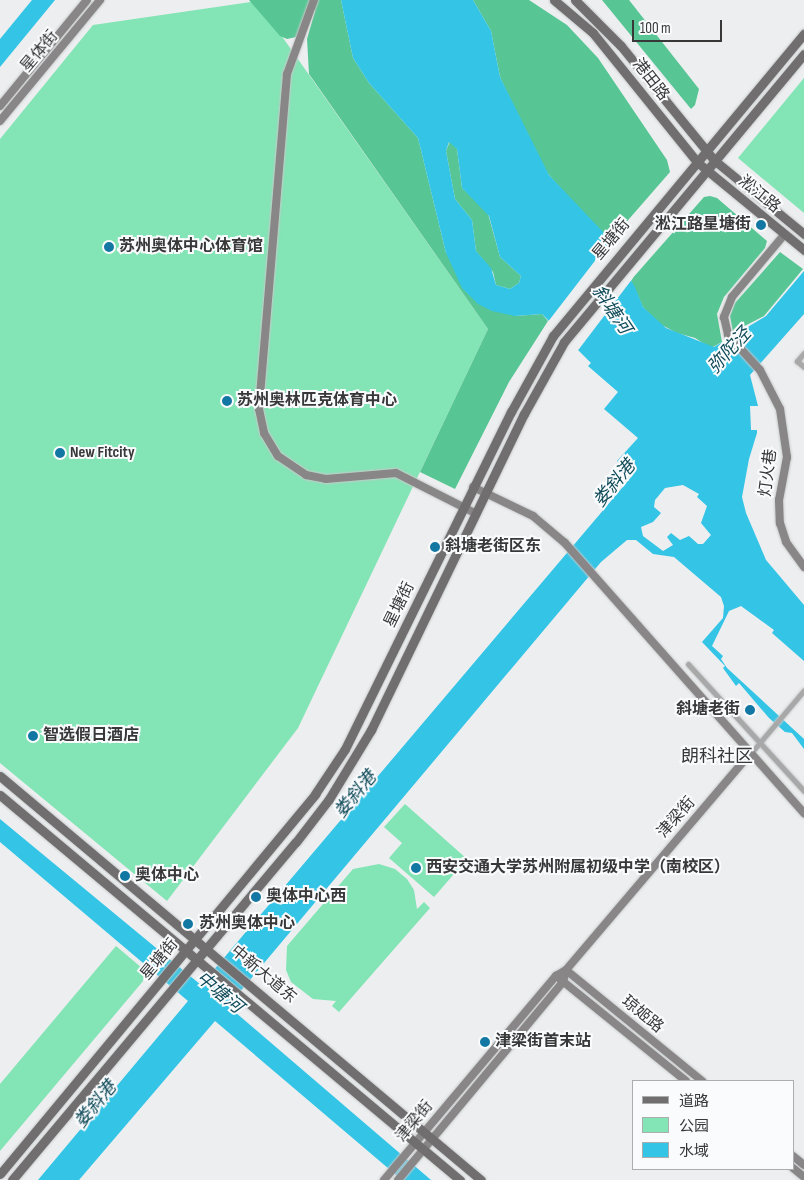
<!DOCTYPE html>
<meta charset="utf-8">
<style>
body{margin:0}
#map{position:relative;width:804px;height:1180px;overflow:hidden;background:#eceef0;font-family:"Sofia Sans Condensed","Noto Sans SC",sans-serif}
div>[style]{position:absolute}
.green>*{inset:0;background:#83e4b5}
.forest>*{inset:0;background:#57c694}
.water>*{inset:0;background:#33c4e6}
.pier>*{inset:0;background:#eceef0}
.roads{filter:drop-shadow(0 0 1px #c8cacb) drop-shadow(0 0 1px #c8cacb)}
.street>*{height:5px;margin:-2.5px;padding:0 2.5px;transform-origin:2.5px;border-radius:2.5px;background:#a9a8a8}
.secondary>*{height:8px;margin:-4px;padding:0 4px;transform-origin:4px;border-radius:4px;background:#888686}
.primary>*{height:9px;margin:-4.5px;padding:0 4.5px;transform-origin:4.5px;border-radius:4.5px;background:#706e6e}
.dots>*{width:14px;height:14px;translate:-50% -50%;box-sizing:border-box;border:2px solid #fafbfd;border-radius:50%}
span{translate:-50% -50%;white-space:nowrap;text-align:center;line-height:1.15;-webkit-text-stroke:4px #fafbfd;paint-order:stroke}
.street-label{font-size:16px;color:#383839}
.poi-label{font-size:16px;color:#383839;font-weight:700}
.right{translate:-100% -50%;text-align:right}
.left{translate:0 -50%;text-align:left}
.water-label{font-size:18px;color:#104b59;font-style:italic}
.neighbourhood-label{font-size:18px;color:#383839}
.legend{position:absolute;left:632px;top:1080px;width:162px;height:90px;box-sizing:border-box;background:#fafbfd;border:1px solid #acadaf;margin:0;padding:6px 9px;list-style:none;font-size:15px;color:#383839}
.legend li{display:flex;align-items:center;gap:10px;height:25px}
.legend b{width:25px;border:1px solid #acadaf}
.scale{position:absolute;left:632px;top:20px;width:90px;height:22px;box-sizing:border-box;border:2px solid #383839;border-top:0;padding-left:6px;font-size:15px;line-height:18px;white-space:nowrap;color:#383839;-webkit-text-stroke:4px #fafbfd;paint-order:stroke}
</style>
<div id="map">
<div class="green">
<div style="clip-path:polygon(257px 1px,488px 329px,298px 728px,167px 901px,0 763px,0 139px,93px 25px)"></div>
<div style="clip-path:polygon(804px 78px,804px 213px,738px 158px)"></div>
<div style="clip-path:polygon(405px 804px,467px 859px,434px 897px,389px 858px,402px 843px,384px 827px)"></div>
<div style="clip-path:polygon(379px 864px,395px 869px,407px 879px,414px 890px,417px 909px,424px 902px,430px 908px,339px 1012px,332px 1006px,336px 1001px,313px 999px,291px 982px,286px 970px,287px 946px,353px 869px)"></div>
<div style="clip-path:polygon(116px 946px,149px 974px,0 1151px,0 1084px)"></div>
</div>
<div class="forest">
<div style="clip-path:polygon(249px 0,310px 0,296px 37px,287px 39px,280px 36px)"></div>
<div style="clip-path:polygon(314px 0,341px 0,353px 58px,369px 83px,418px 138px,446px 253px,515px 316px,542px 314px,548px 321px,509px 382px,455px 489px,420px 472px,488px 329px,309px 74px,307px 39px,315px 11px)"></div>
<div style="clip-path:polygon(473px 0,529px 0,567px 25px,598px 58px,667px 160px,670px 172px,609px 242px,549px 175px,534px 150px,500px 77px,491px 31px)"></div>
<div style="clip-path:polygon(602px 0,629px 0,699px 89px,695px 105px,691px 109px)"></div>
<div style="clip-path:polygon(450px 141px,457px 149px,462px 188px,487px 210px,500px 257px,521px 276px,519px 283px,510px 289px,496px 285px,493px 272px,476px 251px,472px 220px,455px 199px,446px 151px)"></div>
<div style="clip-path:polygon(710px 196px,717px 198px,767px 241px,765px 248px,724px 297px,717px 314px,722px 342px,711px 348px,695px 338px,677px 333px,656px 322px,643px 307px,631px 280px,704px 197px)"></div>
<div style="clip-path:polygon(780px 252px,803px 269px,764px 316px,733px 332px,730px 316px,735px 303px)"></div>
</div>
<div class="water">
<div style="clip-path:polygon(32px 0,55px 0,0 67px,0 39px)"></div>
<div style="clip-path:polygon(evenodd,341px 0,473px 0,491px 31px,500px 77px,549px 175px,603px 232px,635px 287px,643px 307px,666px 328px,714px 347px,766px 316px,804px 271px,804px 314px,750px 375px,758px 406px,750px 406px,751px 430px,757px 430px,757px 433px,749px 459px,742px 497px,746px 513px,766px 560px,804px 605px,804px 661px,772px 633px,774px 630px,741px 606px,729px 611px,712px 646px,723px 656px,721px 659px,727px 668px,804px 739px,804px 749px,792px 733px,785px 732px,769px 718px,739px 683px,736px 686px,723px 668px,725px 666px,702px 642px,723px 618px,724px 606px,721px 597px,674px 557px,653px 554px,636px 540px,627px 540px,601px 562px,228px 1006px,431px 1180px,402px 1180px,215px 1021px,79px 1180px,38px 1180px,188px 1001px,0 842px,0 819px,201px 985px,633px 475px,617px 461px,638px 438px,604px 409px,618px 392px,588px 366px,591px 363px,542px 314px,515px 316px,492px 311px,478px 304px,462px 288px,446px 253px,418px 138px,369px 83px,353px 58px,341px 0,449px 142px,457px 149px,462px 188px,489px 216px,500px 257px,521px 276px,519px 283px,510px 289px,496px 285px,491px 268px,476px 251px,472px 220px,455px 199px,446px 151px,449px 142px,341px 0,683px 485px,699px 494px,697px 497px,707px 506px,701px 523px,711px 535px,703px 544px,698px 544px,689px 536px,680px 540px,671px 533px,667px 537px,673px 545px,663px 551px,643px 536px,641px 527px,653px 522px,661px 513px,654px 507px,655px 500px,665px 488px,683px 485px)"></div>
</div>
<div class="pier">
<div style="clip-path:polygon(611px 240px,633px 278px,576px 353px,547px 323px)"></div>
</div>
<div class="roads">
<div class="street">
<div style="left:804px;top:353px;width:11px;rotate:131deg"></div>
<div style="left:797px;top:361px;width:9px;rotate:41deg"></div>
<div style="left:688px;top:664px;width:172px;rotate:47.6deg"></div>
<div style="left:751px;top:753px;width:82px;rotate:-49.9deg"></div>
</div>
<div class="secondary">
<div style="left:314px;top:0;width:79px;rotate:110deg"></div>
<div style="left:287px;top:74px;width:336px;rotate:94.8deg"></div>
<div style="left:259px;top:409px;width:25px;rotate:78deg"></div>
<div style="left:264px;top:433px;width:27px;rotate:59deg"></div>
<div style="left:278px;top:456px;width:34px;rotate:34deg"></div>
<div style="left:306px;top:475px;width:20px;rotate:11deg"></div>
<div style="left:326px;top:479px;width:70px;rotate:-4.9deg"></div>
<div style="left:396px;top:473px;width:89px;rotate:26.9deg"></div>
<div style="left:0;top:106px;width:137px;rotate:-50.6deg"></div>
<div style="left:0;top:121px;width:157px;rotate:-50.4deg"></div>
<div style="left:784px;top:235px;width:81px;rotate:130deg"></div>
<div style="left:732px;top:297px;width:22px;rotate:112deg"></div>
<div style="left:724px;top:317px;width:18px;rotate:77deg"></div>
<div style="left:728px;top:335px;width:47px;rotate:47.6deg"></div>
<div style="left:760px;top:370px;width:44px;rotate:62.9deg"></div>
<div style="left:780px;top:409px;width:49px;rotate:81.7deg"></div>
<div style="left:787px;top:457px;width:44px;rotate:100.5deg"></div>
<div style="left:779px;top:500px;width:23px;rotate:88deg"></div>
<div style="left:780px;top:523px;width:20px;rotate:72deg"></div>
<div style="left:786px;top:542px;width:31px;rotate:54deg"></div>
<div style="left:473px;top:487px;width:67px;rotate:25.8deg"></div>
<div style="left:533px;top:516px;width:42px;rotate:40.2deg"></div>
<div style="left:565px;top:543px;width:361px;rotate:48.5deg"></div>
<div style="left:566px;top:970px;width:176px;rotate:39.2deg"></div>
<div style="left:560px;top:979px;width:162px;rotate:39deg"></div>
<div style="left:793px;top:1156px;width:14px;rotate:39deg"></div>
<div style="left:793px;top:1168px;width:14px;rotate:39deg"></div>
<div style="left:384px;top:1180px;width:267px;rotate:-49.9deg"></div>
<div style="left:556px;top:976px;width:12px;rotate:-31deg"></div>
<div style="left:566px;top:970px;width:285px;rotate:-49.6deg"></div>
<div style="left:398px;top:1180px;width:258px;rotate:-50.2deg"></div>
<div style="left:563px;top:982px;width:12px;rotate:-76deg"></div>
</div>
<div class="primary">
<div style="left:554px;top:0;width:51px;rotate:40.2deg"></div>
<div style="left:593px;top:33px;width:166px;rotate:51.1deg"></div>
<div style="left:697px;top:162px;width:139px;rotate:39.4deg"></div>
<div style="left:575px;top:0;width:65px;rotate:45deg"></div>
<div style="left:621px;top:46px;width:147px;rotate:50.8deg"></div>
<div style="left:714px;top:160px;width:117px;rotate:39.4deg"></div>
<div style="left:0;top:776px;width:628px;rotate:40.03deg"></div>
<div style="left:0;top:795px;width:600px;rotate:39.93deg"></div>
<div style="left:0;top:1174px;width:494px;rotate:-50.3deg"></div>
<div style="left:315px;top:794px;width:54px;rotate:-56.3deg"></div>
<div style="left:345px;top:749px;width:376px;rotate:-63.8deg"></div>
<div style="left:511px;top:412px;width:87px;rotate:-61.1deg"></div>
<div style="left:553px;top:336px;width:393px;rotate:-50.3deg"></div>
<div style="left:12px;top:1180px;width:441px;rotate:-50deg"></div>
<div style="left:296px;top:842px;width:54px;rotate:-52.5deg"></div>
<div style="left:329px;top:799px;width:81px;rotate:-58.7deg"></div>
<div style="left:371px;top:730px;width:351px;rotate:-64.2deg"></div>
<div style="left:524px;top:414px;width:82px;rotate:-60.9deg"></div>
<div style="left:564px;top:342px;width:375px;rotate:-50.2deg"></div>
</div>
</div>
<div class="dots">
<div style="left:761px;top:225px;background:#1278a3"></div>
<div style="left:109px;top:247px;background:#1278a3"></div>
<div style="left:227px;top:401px;background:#1278a3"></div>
<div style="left:60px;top:453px;background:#1278a3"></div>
<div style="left:435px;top:547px;background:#1278a3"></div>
<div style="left:750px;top:710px;background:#1278a3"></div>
<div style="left:33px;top:736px;background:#1278a3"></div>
<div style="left:416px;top:868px;background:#1278a3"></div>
<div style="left:125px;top:876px;background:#1278a3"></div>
<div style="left:256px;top:897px;background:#1278a3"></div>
<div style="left:188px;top:924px;background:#1278a3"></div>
<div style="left:485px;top:1042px;background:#1278a3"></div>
</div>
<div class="street-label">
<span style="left:40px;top:52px;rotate:-50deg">星体街</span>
<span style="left:650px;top:80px;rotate:52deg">港田路</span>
<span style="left:759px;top:195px;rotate:39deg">淞江路</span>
<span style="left:612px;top:240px;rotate:-50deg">星塘街</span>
<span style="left:769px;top:473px;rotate:-83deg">灯火巷</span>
<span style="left:400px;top:605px;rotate:-64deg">星塘街</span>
<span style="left:677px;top:818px;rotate:-49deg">津梁街</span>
<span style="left:160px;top:960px;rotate:-50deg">星塘街</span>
<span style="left:263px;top:975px;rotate:40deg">中新大道东</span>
<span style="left:642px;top:1015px;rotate:39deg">琼姬路</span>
<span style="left:415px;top:1122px;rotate:-50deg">津梁街</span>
</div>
<div class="poi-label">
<span class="right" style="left:751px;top:225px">淞江路星塘街</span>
<span class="left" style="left:119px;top:247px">苏州奥体中心体育馆</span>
<span class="left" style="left:237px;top:401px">苏州奥林匹克体育中心</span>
<span class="left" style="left:70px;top:453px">New Fitcity</span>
<span class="left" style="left:445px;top:547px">斜塘老街区东</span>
<span class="right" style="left:740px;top:710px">斜塘老街</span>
<span class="left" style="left:43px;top:736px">智选假日酒店</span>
<span class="left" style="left:426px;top:868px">西安交通大学苏州附属初级中学（南校区）</span>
<span class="left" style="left:135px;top:876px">奥体中心</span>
<span class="left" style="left:266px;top:897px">奥体中心西</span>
<span class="left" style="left:199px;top:924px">苏州奥体中心</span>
<span class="left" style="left:495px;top:1042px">津梁街首末站</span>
</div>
<div class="water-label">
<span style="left:611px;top:310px;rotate:56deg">斜塘河</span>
<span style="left:730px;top:351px;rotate:-48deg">弥陀泾</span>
<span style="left:615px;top:484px;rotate:-50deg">娄斜港</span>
<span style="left:356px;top:795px;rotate:-50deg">娄斜港</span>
<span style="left:219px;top:993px;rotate:40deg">中塘河</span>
<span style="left:96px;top:1105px;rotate:-50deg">娄斜港</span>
</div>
<div class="neighbourhood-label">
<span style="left:717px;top:757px">朗科社区</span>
</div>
<ul class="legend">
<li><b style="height:6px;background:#706e6e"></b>道路</li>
<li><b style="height:14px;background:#83e4b5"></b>公园</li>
<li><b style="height:14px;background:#33c4e6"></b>水域</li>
</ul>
<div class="scale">100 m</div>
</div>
